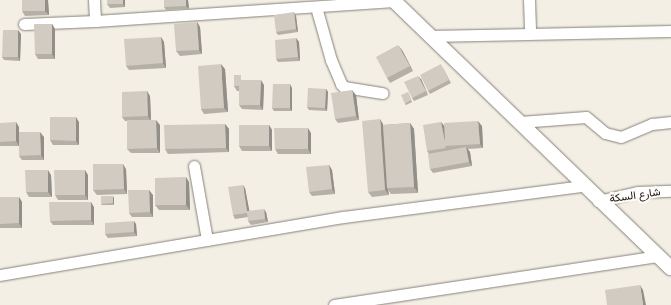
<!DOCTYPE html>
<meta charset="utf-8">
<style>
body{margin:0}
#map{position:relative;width:671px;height:305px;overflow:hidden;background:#f4efe5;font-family:"Open Sans",Vazirmatn,sans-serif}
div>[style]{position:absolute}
.roads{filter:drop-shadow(0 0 1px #868179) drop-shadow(0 0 1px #868179)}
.minor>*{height:11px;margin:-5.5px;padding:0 5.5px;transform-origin:5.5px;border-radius:5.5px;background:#fff}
.major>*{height:14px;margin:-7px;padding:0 7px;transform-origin:7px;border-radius:7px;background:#fff}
.wall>*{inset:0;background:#b4afa7}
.shaded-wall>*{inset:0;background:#928e88}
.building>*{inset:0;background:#d1cbc2}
span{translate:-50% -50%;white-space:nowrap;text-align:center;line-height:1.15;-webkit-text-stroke:4px #fffcf9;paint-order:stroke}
.street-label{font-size:11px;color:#12100d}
</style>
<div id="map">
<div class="roads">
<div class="minor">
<div style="left:94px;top:0;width:21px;rotate:87deg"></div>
<div style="left:95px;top:21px;width:300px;rotate:-3.8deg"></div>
<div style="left:529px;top:0;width:33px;rotate:88deg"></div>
<div style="left:316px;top:7px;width:55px;rotate:74.2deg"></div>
<div style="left:331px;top:60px;width:26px;rotate:67deg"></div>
<div style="left:341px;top:84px;width:4px;rotate:45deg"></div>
<div style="left:344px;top:87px;width:39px;rotate:9deg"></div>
<div style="left:24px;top:24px;width:71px;rotate:-2.4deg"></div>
<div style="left:430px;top:36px;width:241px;rotate:-1.2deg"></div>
<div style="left:520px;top:122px;width:66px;rotate:-4.3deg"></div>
<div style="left:586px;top:117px;width:25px;rotate:40deg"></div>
<div style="left:605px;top:133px;width:16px;rotate:14deg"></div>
<div style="left:621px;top:137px;width:34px;rotate:-23deg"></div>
<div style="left:652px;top:124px;width:19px;rotate:-6deg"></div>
<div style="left:194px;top:166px;width:75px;rotate:80deg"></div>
<div style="left:598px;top:201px;width:40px;rotate:-13deg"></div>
<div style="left:637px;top:192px;width:34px;rotate:-2deg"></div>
<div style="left:0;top:275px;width:348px;rotate:-9.6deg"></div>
<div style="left:343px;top:217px;width:242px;rotate:-7.4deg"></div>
<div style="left:334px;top:305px;width:327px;rotate:-8.6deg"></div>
</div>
<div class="major">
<div style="left:393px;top:0;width:386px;rotate:44deg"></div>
</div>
</div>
<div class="wall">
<div style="clip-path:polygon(22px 0,48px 0,49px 15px,25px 16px,22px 11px)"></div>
<div style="clip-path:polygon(125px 0,125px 7px,110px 8px,107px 4px)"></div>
<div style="clip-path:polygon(188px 0,189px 9px,166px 10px,164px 7px)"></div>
<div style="clip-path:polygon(296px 16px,298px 32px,278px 35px,276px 32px)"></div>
<div style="clip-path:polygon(197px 22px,200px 27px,202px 54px,180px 56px,176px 51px)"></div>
<div style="clip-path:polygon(52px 24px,55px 29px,55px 59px,38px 59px,35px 54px)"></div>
<div style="clip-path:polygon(21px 34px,20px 61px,4px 60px,2px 57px)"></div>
<div style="clip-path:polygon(161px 37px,164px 42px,166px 68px,129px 70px,126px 66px)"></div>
<div style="clip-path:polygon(296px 38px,299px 42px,300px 61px,278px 62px,276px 59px)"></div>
<div style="clip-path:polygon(402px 50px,413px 71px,390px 83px,387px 78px)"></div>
<div style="clip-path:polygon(443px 68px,451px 83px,430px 94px,428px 91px)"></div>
<div style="clip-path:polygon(225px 69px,228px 112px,204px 114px,201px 109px)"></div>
<div style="clip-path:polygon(421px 79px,428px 95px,414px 101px,412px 98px)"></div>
<div style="clip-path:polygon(244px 80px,264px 85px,263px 110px,242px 109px,239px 105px,239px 91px,237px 91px,234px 86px)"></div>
<div style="clip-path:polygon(292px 88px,292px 111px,274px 111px,272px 108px)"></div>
<div style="clip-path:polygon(326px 89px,328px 92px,327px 111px,309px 110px,307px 107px)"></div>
<div style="clip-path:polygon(408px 92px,412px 102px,406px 105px,405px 104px)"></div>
<div style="clip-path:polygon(356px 95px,359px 120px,338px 123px,335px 119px)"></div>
<div style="clip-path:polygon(150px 96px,151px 120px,160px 125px,160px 153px,131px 153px,127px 149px,127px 121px,125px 121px,122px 117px)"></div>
<div style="clip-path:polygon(79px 122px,79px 145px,53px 145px,50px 140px)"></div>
<div style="clip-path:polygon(441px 122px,444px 126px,482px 126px,483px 148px,468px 149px,470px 152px,472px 166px,433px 173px,430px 169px,429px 154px,427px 151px)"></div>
<div style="clip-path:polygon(0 123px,19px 127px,19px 132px,44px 137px,44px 160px,22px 160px,19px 156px,19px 146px,0 146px)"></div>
<div style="clip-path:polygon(410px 123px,414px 129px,418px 193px,391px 194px,388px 190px,389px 195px,372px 197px,368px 192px,383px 124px,383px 125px)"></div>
<div style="clip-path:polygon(225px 124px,229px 129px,229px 152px,168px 154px,165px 149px)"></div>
<div style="clip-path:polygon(269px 125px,272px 130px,272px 151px,242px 151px,239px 146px)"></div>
<div style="clip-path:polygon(311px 133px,311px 154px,278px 154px,275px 149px)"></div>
<div style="clip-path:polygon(329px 165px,332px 170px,335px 194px,312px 196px,309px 192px)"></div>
<div style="clip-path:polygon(126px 169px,127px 194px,97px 195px,93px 190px)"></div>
<div style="clip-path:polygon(51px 175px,52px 197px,29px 197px,26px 192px)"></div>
<div style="clip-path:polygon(88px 175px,88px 200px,58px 200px,55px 195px)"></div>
<div style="clip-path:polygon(189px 182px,190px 210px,159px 210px,155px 205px)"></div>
<div style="clip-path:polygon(245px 188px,249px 211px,266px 212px,268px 222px,251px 225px,248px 221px,248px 217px,235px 219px,233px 215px)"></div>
<div style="clip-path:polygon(153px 195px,153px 217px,132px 217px,129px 213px)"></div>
<div style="clip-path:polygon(0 197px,19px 197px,22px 202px,22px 228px,0 228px)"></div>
<div style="clip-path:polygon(114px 198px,114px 205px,102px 205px,101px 204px)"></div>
<div style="clip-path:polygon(94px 207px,94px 225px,53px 225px,50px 221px)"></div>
<div style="clip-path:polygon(136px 224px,137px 236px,108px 238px,105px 234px)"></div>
</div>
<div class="shaded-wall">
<div style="clip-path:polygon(45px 0,48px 0,49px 15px,45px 11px)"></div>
<div style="clip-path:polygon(123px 0,125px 0,125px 7px,123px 4px)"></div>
<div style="clip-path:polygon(186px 0,188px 0,189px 9px,186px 6px)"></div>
<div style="clip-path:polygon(294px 12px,296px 16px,298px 32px,296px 29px)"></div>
<div style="clip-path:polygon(197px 22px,200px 27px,202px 54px,199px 50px)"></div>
<div style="clip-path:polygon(52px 24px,55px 29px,55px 59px,52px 54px)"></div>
<div style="clip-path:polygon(18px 30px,21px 34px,20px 61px,18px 57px)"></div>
<div style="clip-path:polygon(161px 37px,164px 42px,166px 68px,163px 63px)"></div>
<div style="clip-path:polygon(296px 38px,299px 42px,300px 61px,298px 57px)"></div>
<div style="clip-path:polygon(398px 45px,402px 50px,413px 71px,410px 66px)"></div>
<div style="clip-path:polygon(221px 64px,225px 69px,228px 112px,224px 108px)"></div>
<div style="clip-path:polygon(418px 76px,421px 79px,428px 95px,426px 91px)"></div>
<div style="clip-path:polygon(261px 80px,264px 85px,263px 110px,260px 105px)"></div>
<div style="clip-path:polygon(290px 84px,292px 88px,292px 111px,290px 108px)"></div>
<div style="clip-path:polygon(326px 89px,328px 92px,327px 111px,325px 108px)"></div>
<div style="clip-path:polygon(352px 90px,356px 95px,359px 120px,356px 116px)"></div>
<div style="clip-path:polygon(147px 91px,150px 96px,151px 121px,148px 116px)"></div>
<div style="clip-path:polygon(76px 117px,79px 122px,79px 145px,76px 141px)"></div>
<div style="clip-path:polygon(380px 119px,383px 124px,388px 188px,387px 188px,388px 190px,389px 195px,385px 190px)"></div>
<div style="clip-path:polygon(156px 120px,160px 125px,160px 153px,157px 148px)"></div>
<div style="clip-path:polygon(478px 121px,482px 126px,483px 148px,480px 144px)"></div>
<div style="clip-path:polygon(16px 122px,19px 127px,19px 146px,16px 141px)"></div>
<div style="clip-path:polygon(441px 122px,445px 127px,448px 146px,445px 142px)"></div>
<div style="clip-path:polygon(410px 123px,414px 129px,418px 193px,414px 187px)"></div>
<div style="clip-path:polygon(225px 124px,229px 129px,229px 152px,226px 148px)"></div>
<div style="clip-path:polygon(269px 125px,272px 130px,272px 151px,269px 146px)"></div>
<div style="clip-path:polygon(308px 128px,311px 133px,311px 154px,308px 149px)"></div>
<div style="clip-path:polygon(40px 132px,44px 137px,44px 160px,41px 155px)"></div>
<div style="clip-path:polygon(466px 147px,470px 152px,472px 166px,469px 162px)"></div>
<div style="clip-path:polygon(123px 164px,126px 169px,127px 194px,124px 189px)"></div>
<div style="clip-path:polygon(329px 165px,332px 170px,335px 194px,332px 189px)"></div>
<div style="clip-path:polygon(48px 170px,51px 175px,52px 197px,48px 192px)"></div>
<div style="clip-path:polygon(85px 170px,88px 175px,88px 200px,85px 195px)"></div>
<div style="clip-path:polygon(186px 177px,189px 182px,190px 210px,186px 205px)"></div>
<div style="clip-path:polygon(243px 185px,245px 188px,250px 214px,247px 211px)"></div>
<div style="clip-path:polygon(149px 190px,153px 195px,153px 217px,150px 212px)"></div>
<div style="clip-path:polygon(113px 196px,114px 198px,114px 205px,113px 203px)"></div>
<div style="clip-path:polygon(19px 197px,22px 202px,22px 228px,19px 223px)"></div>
<div style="clip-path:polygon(91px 202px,94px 207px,94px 225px,91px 220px)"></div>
<div style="clip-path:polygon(264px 209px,266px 212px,268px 222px,265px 219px)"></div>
<div style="clip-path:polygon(134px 221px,136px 224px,137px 236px,134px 232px)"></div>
<div style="clip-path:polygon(640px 285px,643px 290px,646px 305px,643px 305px)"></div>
</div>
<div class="building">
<div style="clip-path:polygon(22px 0,45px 0,45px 11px,22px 11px)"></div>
<div style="clip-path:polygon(107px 0,123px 0,123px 4px,107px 4px)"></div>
<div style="clip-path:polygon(164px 0,186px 0,186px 6px,164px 7px)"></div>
<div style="clip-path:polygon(294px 12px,296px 29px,276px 32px,274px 15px)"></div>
<div style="clip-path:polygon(197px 22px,199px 50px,176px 51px,174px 24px)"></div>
<div style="clip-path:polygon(34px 24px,52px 24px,52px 54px,35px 54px)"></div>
<div style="clip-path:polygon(3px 30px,18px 30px,18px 57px,2px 57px)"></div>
<div style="clip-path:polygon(161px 37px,163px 63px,126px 66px,124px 39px)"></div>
<div style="clip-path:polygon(296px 38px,298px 57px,276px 59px,275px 40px)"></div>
<div style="clip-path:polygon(398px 45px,410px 66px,387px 78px,376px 57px)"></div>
<div style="clip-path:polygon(221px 64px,224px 108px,201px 109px,198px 66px)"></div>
<div style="clip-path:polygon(441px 64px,449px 80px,428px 91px,420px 75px)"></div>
<div style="clip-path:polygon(234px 75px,241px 75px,241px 80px,261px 80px,260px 105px,239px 105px,239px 86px,234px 86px)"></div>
<div style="clip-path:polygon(418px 76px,426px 91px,412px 98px,404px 82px)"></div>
<div style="clip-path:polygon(273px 84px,290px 84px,290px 108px,272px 108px)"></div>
<div style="clip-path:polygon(308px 88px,326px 89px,325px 108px,307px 107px)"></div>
<div style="clip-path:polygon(352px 90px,356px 116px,335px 119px,331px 93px)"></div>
<div style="clip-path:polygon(147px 91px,148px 116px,122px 117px,122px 92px)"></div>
<div style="clip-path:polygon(408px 92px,411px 100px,405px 104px,401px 95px)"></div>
<div style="clip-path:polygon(50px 117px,76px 117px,76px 141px,50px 140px)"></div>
<div style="clip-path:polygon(380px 119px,385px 190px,368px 192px,362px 121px)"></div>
<div style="clip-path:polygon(127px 120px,156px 120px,157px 148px,127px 149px)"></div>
<div style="clip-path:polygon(478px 121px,480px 144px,445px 146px,446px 148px,427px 151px,423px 125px,441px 122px,445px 142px,444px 123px)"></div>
<div style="clip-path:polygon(16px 122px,16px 141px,0 142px,0 123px)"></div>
<div style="clip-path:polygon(410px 123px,414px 187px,387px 188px,383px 125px)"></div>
<div style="clip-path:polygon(225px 124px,226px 148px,165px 149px,164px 125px)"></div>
<div style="clip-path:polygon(239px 125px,269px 125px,269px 146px,239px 146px)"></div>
<div style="clip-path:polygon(274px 128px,308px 128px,308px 149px,275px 149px)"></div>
<div style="clip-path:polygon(19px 132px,40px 132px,41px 155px,19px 156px)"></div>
<div style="clip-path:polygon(466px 147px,469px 162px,430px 169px,428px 154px)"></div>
<div style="clip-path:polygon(93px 164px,123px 164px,124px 189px,93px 190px)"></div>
<div style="clip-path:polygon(329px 165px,332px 189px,309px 192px,306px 167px)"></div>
<div style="clip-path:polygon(25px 170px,48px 170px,48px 192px,26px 192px)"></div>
<div style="clip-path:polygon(54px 170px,85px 170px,85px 195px,55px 195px)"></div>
<div style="clip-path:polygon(186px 177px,186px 205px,155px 205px,155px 178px)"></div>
<div style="clip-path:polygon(243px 185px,247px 211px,264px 209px,265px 219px,248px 221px,247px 213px,233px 215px,228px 187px)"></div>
<div style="clip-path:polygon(128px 190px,149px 190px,150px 212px,129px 213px)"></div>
<div style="clip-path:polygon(101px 196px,113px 196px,113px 203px,101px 204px)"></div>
<div style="clip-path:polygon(0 197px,19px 197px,19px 223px,0 224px)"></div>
<div style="clip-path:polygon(49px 202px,91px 202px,91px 220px,50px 221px)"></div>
<div style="clip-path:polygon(134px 221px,134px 232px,105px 234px,105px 223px)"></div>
<div style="clip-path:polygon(640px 285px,643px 305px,607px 305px,605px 290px)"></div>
</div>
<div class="street-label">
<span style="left:635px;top:195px;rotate:-8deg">شارع السكة</span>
</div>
</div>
